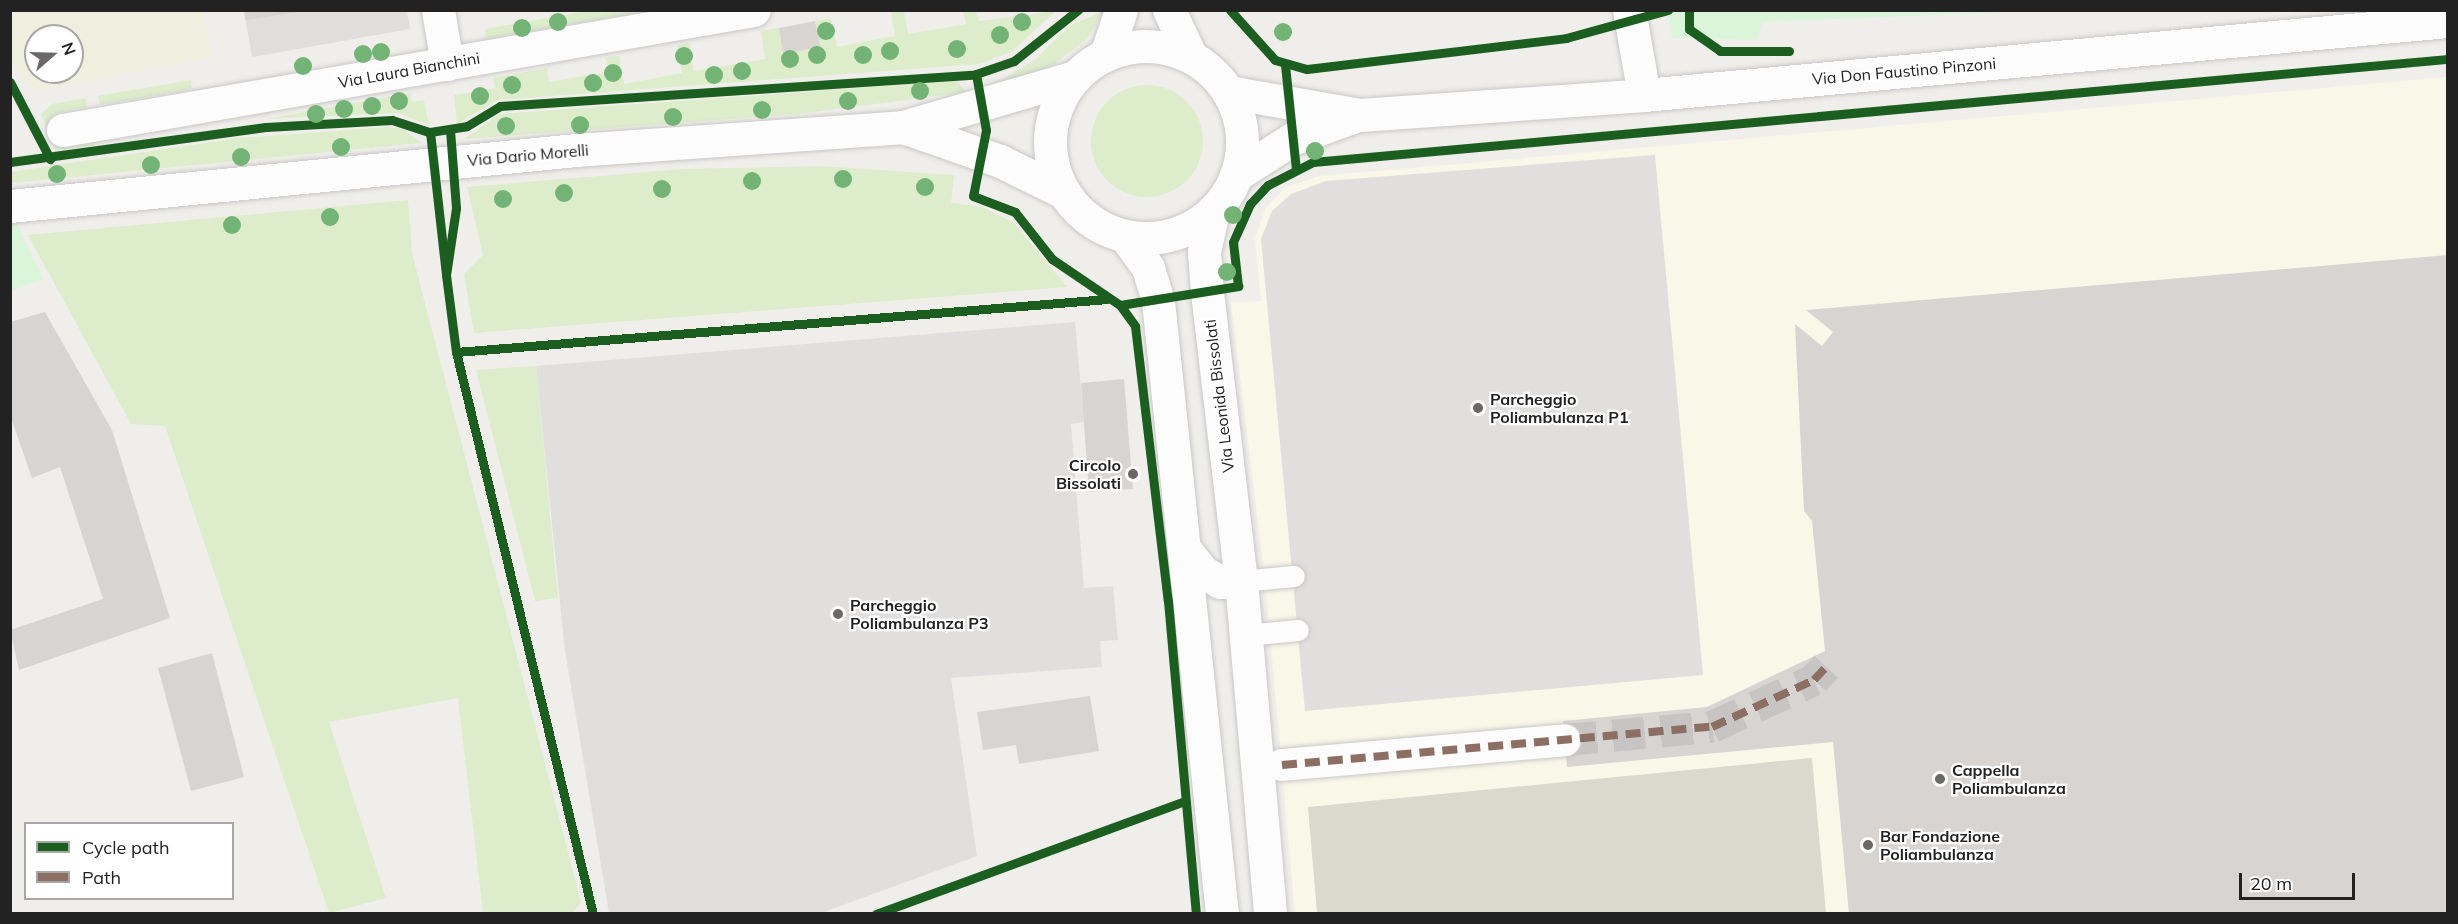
<!DOCTYPE html>
<style>
body{margin:0}
#map{position:relative;width:2458px;height:924px;overflow:hidden;background:#f0eeeb;font-family:Mulish,sans-serif}
div>[style]{position:absolute}
.residential>*{inset:0;background:#dfdedc}
.education>*{inset:0;background:#f8f7e8}
.construction>*{inset:0;background:#d9d9cd}
.farmland>*{inset:0;background:#efefdf}
.grass>*{inset:0;background:#ddeccb}
.round{border-radius:50%}
.park>*{inset:0;background:#daf5da}
.parking>*{inset:0;background:#e0dfde}
.building>*{inset:0;background:#d7d4d2}
.pedestrian-tunnel>*{height:32px;margin-top:-16px;transform-origin:0;background:repeating-linear-gradient(90deg,#c7c5c3 0 32px,transparent 0 48px)}
.roads{filter:drop-shadow(0 0 2px #c9c8c7) drop-shadow(0 0 2px #c9c8c7)}
.service>*{height:21px;margin:-10.5px;padding:0 10.5px;transform-origin:10.5px;border-radius:10.5px;background:#fdfcfc}
.pedestrian>*{height:32px;margin:-16px;padding:0 16px;transform-origin:16px;border-radius:16px;background:#fdfcfc}
.minor>*{height:33px;margin:-16.5px;padding:0 16.5px;transform-origin:16.5px;border-radius:16.5px;background:#fdfcfc}
.tertiary>*{height:33px;margin:-16.5px;padding:0 16.5px;transform-origin:16.5px;border-radius:16.5px;background:#fdfcfc}
.tertiary>.ring{margin:-16.5px;padding:0;box-sizing:content-box;background:none;border:33px solid #fdfcfc;border-radius:50%}
.quiet>*{height:8px;margin-top:-4px;transform-origin:0;background:repeating-linear-gradient(90deg,#8d6e63 0 15px,transparent 0 23px)}
.cycleway>*{height:9px;margin:-4.5px;padding:0 4.5px;transform-origin:4.5px;border-radius:4.5px;background:#1b5e20}
.trees>*{width:18px;height:18px;margin:-9px;border-radius:50%;background:#73b476}
.dots>*{width:16px;height:16px;translate:-50% -50%;box-sizing:border-box;border:3px solid #fff;border-radius:50%}
span{translate:-50% -50%;white-space:nowrap;text-align:center;line-height:1.15;-webkit-text-stroke:4.5px #fff;paint-order:stroke}
.street-label{font-size:16px;color:#222}
.poi-label{font-size:16px;color:#222;font-weight:700}
.left{translate:0 -50%;text-align:left}
.right{translate:-100% -50%;text-align:right}
.frame{position:absolute;inset:0;border:12px solid #222;pointer-events:none}
.legend{position:absolute;left:24px;top:822px;width:210px;height:78px;box-sizing:border-box;background:#fff;border:2px solid #a7a7a7;margin:0;padding:8px 10px;list-style:none;font-size:18px;color:#222}
.legend li{display:flex;align-items:center;gap:12px;height:30px}
.legend b{width:30px;border:2px solid #a7a7a7}
.north{position:absolute;left:24px;top:24px;width:60px;height:60px;box-sizing:border-box;background:#fff;border:2px solid #a7a7a7;border-radius:50%;rotate:70deg;font-size:16px;font-weight:700;line-height:24px;text-align:center;color:#222}
.north::after{content:'';display:block;margin:auto;width:21px;height:27px;background:#6a6968;clip-path:polygon(50% 0,100% 100%,50% 72%,0 100%)}
.scale{position:absolute;left:2239px;top:873px;width:116px;height:27px;box-sizing:border-box;border:3px solid #222;border-top:0;padding-left:8px;font-size:18px;line-height:21px;white-space:nowrap;color:#222;-webkit-text-stroke:4px #fff;paint-order:stroke}
</style>
<div id="map">
<div class="residential">
<div style="clip-path:polygon(244px 11px,407px 11px,410px 29px,252px 57px)"></div>
</div>
<div class="education">
<div style="clip-path:polygon(2447px 77px,2447px 913px,1295px 913px,1265px 579px,1231px 303px,1261px 301px,1255px 239px,1265px 209px,1286px 187px,1320px 176px)"></div>
</div>
<div class="construction">
<div style="clip-path:polygon(1812px 758px,1826px 913px,1317px 913px,1308px 807px)"></div>
</div>
<div class="farmland">
<div style="clip-path:polygon(evenodd,11px 10px,204px 11px,212px 58px,40px 90px,25px 84px,11px 58px,11px 10px,36px 36px,72px 36px,72px 72px,36px 72px,36px 36px)"></div>
</div>
<div class="grass">
<div style="clip-path:polygon(592px 10px,647px 11px,486px 39px,485px 29px)"></div>
<div style="clip-path:polygon(891px 11px,904px 11px,908px 34px,966px 24px,963px 11px,976px 11px,979px 21px,1056px 11px,1011px 52px,979px 64px,498px 100px,457px 124px,454px 95px,495px 88px,493px 78px,547px 68px,549px 82px,608px 72px,606px 58px,619px 56px,624px 84px,682px 73px,677px 45px,689px 43px,694px 71px,765px 59px,761px 31px,779px 28px,783px 54px,820px 47px,815px 21px,831px 18px,837px 47px,895px 36px)"></div>
<div style="clip-path:polygon(1104px 11px,1087px 39px,1045px 71px,995px 84px,1036px 59px,1069px 26px)"></div>
<div style="clip-path:polygon(191px 80px,192px 89px,100px 105px,98px 96px)"></div>
<div style="clip-path:polygon(957px 81px,966px 92px,799px 114px,464px 139px,499px 114px)"></div>
<div class="round" style="left:1091px;top:85px;width:112px;height:112px"></div>
<div style="clip-path:polygon(410px 93px,412px 102px,424px 100px,429px 125px,398px 113px,266px 119px)"></div>
<div style="clip-path:polygon(86px 98px,87px 107px,58px 113px,64px 147px,94px 141px,95px 146px,55px 150px,41px 114px,52px 104px)"></div>
<div style="clip-path:polygon(388px 127px,403px 129px,421px 143px,11px 183px,11px 172px,239px 138px)"></div>
<div style="clip-path:polygon(819px 166px,954px 175px,951px 203px,983px 207px,1014px 223px,1067px 287px,474px 333px,464px 274px,483px 255px,467px 187px,685px 169px)"></div>
<div style="clip-path:polygon(408px 200px,412px 253px,581px 902px,573px 913px,483px 913px,458px 698px,329px 722px,386px 898px,329px 913px,165px 426px,131px 424px,28px 235px)"></div>
<div style="clip-path:polygon(536px 366px,558px 598px,535px 601px,476px 370px)"></div>
</div>
<div class="park">
<div style="clip-path:polygon(1668px 11px,1668px 10px,2028px 11px,1762px 22px,1757px 40px,1672px 38px)"></div>
<div style="clip-path:polygon(10px 209px,43px 279px,11px 291px,10px 291px)"></div>
</div>
<div class="parking">
<div style="clip-path:polygon(1655px 155px,1703px 675px,1305px 711px,1261px 239px,1272px 211px,1291px 194px,1326px 181px)"></div>
<div style="clip-path:polygon(1075px 322px,1084px 422px,1071px 424px,1084px 588px,1113px 586px,1118px 640px,1100px 641px,1102px 667px,951px 678px,977px 856px,821px 913px,609px 913px,565px 651px,536px 366px)"></div>
</div>
<div class="building">
<div style="clip-path:polygon(244px 10px,298px 10px,298px 12px,245px 20px)"></div>
<div style="clip-path:polygon(815px 21px,820px 47px,783px 54px,779px 28px)"></div>
<div style="clip-path:polygon(2448px 255px,2448px 913px,1849px 914px,1833px 742px,1567px 767px,1563px 721px,1707px 707px,1825px 651px,1812px 521px,1804px 511px,1795px 324px,1822px 346px,1833px 332px,1806px 310px)"></div>
<div style="clip-path:polygon(45px 312px,112px 430px,170px 618px,19px 670px,10px 630px,103px 599px,60px 467px,32px 478px,10px 415px,10px 322px)"></div>
<div style="clip-path:polygon(1124px 379px,1133px 489px,1089px 492px,1081px 383px)"></div>
<div style="clip-path:polygon(212px 653px,244px 777px,191px 791px,158px 668px)"></div>
<div style="clip-path:polygon(1090px 696px,1099px 751px,1019px 764px,1016px 745px,983px 750px,977px 712px)"></div>
</div>
<div class="pedestrian-tunnel">
<div style="left:1565px;top:740px;width:148px;rotate:-5.1deg"></div>
<div style="left:1712px;top:727px;width:112px;rotate:-24.7deg"></div>
<div style="left:1814px;top:680px;width:18px;rotate:-47deg"></div>
</div>
<div class="roads">
<div class="service">
<div style="left:1241px;top:581px;width:53px;rotate:-5.4deg"></div>
<div style="left:1246px;top:635px;width:52px;rotate:-5.5deg"></div>
</div>
<div class="pedestrian">
<div style="left:1282px;top:765px;width:284px;rotate:-5deg"></div>
</div>
<div class="minor">
<div style="left:438px;top:10px;width:55px;rotate:80.5deg"></div>
<div style="left:1169px;top:10px;width:52px;rotate:64.9deg"></div>
<div style="left:1629px;top:10px;width:86px;rotate:80deg"></div>
<div style="left:1106px;top:55px;width:47px;rotate:-71.6deg"></div>
<div style="left:1228px;top:92px;width:134px;rotate:9.9deg"></div>
<div style="left:1360px;top:115px;width:285px;rotate:-4deg"></div>
<div style="left:1644px;top:95px;width:807px;rotate:-5.26deg"></div>
<div style="left:63px;top:130px;width:701px;rotate:-9.85deg"></div>
<div style="left:1236px;top:175px;width:67px;rotate:-32.7deg"></div>
<div style="left:1292px;top:139px;width:70px;rotate:-20deg"></div>
<div style="left:1213px;top:211px;width:42px;rotate:102.4deg"></div>
<div style="left:1204px;top:252px;width:40px;rotate:85.7deg"></div>
<div style="left:1207px;top:292px;width:291px;rotate:83.3deg"></div>
<div style="left:1241px;top:581px;width:334px;rotate:85deg"></div>
<div style="left:1125px;top:236px;width:39px;rotate:54deg"></div>
<div style="left:1148px;top:268px;width:34px;rotate:73deg"></div>
<div style="left:1158px;top:301px;width:616px;rotate:84.04deg"></div>
<div style="left:1184px;top:548px;width:31px;rotate:52deg"></div>
<div style="left:1203px;top:572px;width:20px;rotate:30deg"></div>
<div style="left:1220px;top:582px;width:21px;rotate:-3deg"></div>
</div>
<div class="tertiary">
<div class="ring" style="left:1050px;top:46px;width:159px;height:159px"></div>
<div style="left:903px;top:127px;width:103px;rotate:19.3deg"></div>
<div style="left:1000px;top:161px;width:72px;rotate:26.2deg"></div>
<div style="left:10px;top:206px;width:569px;rotate:-5.65deg"></div>
<div style="left:576px;top:150px;width:328px;rotate:-4deg"></div>
<div style="left:903px;top:127px;width:179px;rotate:-16.2deg"></div>
</div>
</div>
<div class="quiet">
<div style="left:1282px;top:765px;width:432px;rotate:-5.1deg"></div>
<div style="left:1712px;top:727px;width:112px;rotate:-24.7deg"></div>
<div style="left:1814px;top:680px;width:18px;rotate:-47deg"></div>
</div>
<div class="cycleway">
<div style="left:1230px;top:10px;width:67px;rotate:48deg"></div>
<div style="left:1275px;top:60px;width:33px;rotate:16deg"></div>
<div style="left:1307px;top:69px;width:261px;rotate:-6.8deg"></div>
<div style="left:1566px;top:38px;width:106px;rotate:-15.4deg"></div>
<div style="left:1689px;top:10px;width:19px;rotate:90deg"></div>
<div style="left:1689px;top:29px;width:38px;rotate:35deg"></div>
<div style="left:1720px;top:51px;width:69px"></div>
<div style="left:1285px;top:65px;width:105px;rotate:84deg"></div>
<div style="left:976px;top:74px;width:57px;rotate:79.9deg"></div>
<div style="left:986px;top:130px;width:67px;rotate:101.1deg"></div>
<div style="left:973px;top:196px;width:45px;rotate:20.9deg"></div>
<div style="left:1015px;top:212px;width:60px;rotate:51.8deg"></div>
<div style="left:1052px;top:259px;width:82px;rotate:34.1deg"></div>
<div style="left:1120px;top:305px;width:26px;rotate:54deg"></div>
<div style="left:1135px;top:326px;width:277px;rotate:83.2deg"></div>
<div style="left:1168px;top:601px;width:314px;rotate:84.9deg"></div>
<div style="left:10px;top:82px;width:87px;rotate:62.5deg"></div>
<div style="left:430px;top:132px;width:144px;rotate:83.6deg"></div>
<div style="left:446px;top:275px;width:68px;rotate:-81.5deg"></div>
<div style="left:456px;top:208px;width:78px;rotate:-94.4deg"></div>
<div style="left:10px;top:162px;width:258px;rotate:-7.8deg"></div>
<div style="left:266px;top:127px;width:126px;rotate:-3.2deg"></div>
<div style="left:392px;top:120px;width:40px;rotate:18deg"></div>
<div style="left:430px;top:132px;width:37px;rotate:-9deg"></div>
<div style="left:467px;top:126px;width:39px;rotate:-31deg"></div>
<div style="left:500px;top:106px;width:477px;rotate:-3.8deg"></div>
<div style="left:976px;top:74px;width:40px;rotate:-18.9deg"></div>
<div style="left:1014px;top:61px;width:82px;rotate:-38.6deg"></div>
<div style="left:446px;top:275px;width:78px;rotate:82.6deg"></div>
<div style="left:456px;top:352px;width:578px;rotate:76.3deg"></div>
<div style="left:1120px;top:305px;width:120px;rotate:-9.1deg"></div>
<div style="left:1238px;top:286px;width:44px;rotate:-96.5deg"></div>
<div style="left:1233px;top:242px;width:42px;rotate:-65.9deg"></div>
<div style="left:1250px;top:204px;width:26px;rotate:-47deg"></div>
<div style="left:1268px;top:185px;width:51px;rotate:-27.1deg"></div>
<div style="left:1313px;top:162px;width:1140px;rotate:-5.19deg"></div>
<div style="left:456px;top:352px;width:653px;rotate:-4.65deg"></div>
<div style="left:876px;top:914px;width:329px;rotate:-20.1deg"></div>
</div>
<div class="trees">
<div style="left:558px;top:22px"></div>
<div style="left:1022px;top:22px"></div>
<div style="left:522px;top:28px"></div>
<div style="left:826px;top:31px"></div>
<div style="left:1283px;top:32px"></div>
<div style="left:1000px;top:35px"></div>
<div style="left:957px;top:49px"></div>
<div style="left:890px;top:51px"></div>
<div style="left:381px;top:52px"></div>
<div style="left:363px;top:54px"></div>
<div style="left:817px;top:55px"></div>
<div style="left:863px;top:55px"></div>
<div style="left:684px;top:56px"></div>
<div style="left:790px;top:59px"></div>
<div style="left:303px;top:66px"></div>
<div style="left:742px;top:71px"></div>
<div style="left:613px;top:73px"></div>
<div style="left:714px;top:75px"></div>
<div style="left:593px;top:83px"></div>
<div style="left:512px;top:85px"></div>
<div style="left:920px;top:91px"></div>
<div style="left:480px;top:96px"></div>
<div style="left:399px;top:101px"></div>
<div style="left:848px;top:101px"></div>
<div style="left:372px;top:106px"></div>
<div style="left:344px;top:109px"></div>
<div style="left:762px;top:110px"></div>
<div style="left:316px;top:114px"></div>
<div style="left:673px;top:117px"></div>
<div style="left:580px;top:125px"></div>
<div style="left:506px;top:126px"></div>
<div style="left:341px;top:147px"></div>
<div style="left:1315px;top:151px"></div>
<div style="left:241px;top:157px"></div>
<div style="left:151px;top:165px"></div>
<div style="left:57px;top:174px"></div>
<div style="left:843px;top:179px"></div>
<div style="left:752px;top:181px"></div>
<div style="left:925px;top:187px"></div>
<div style="left:662px;top:189px"></div>
<div style="left:564px;top:193px"></div>
<div style="left:503px;top:199px"></div>
<div style="left:1233px;top:215px"></div>
<div style="left:330px;top:217px"></div>
<div style="left:232px;top:225px"></div>
<div style="left:1227px;top:272px"></div>
</div>
<div class="dots">
<div style="left:1478px;top:408px;background:#6a6968"></div>
<div style="left:1133px;top:474px;background:#6a6968"></div>
<div style="left:838px;top:614px;background:#6a6968"></div>
<div style="left:1940px;top:779px;background:#6a6968"></div>
<div style="left:1868px;top:845px;background:#6a6968"></div>
</div>
<div class="street-label">
<span style="left:409px;top:70px;rotate:-10deg">Via Laura Bianchini</span>
<span style="left:1904px;top:71px;rotate:-5deg">Via Don Faustino Pinzoni</span>
<span style="left:528px;top:155px;rotate:-5deg">Via Dario Morelli</span>
<span style="left:1219px;top:396px;rotate:-97deg">Via Leonida Bissolati</span>
</div>
<div class="poi-label">
<span class="left" style="left:1490px;top:408px">Parcheggio<br>Poliambulanza P1</span>
<span class="right" style="left:1121px;top:474px">Circolo<br>Bissolati</span>
<span class="left" style="left:850px;top:614px">Parcheggio<br>Poliambulanza P3</span>
<span class="left" style="left:1952px;top:779px">Cappella<br>Poliambulanza</span>
<span class="left" style="left:1880px;top:845px">Bar Fondazione<br>Poliambulanza</span>
</div>
<div class="frame"></div>
<ul class="legend">
<li><b style="height:8px;background:#1b5e20"></b>Cycle path</li>
<li><b style="height:8px;background:#8d6e63"></b>Path</li>
</ul>
<div class="north">N</div>
<div class="scale">20 m</div>
</div>
